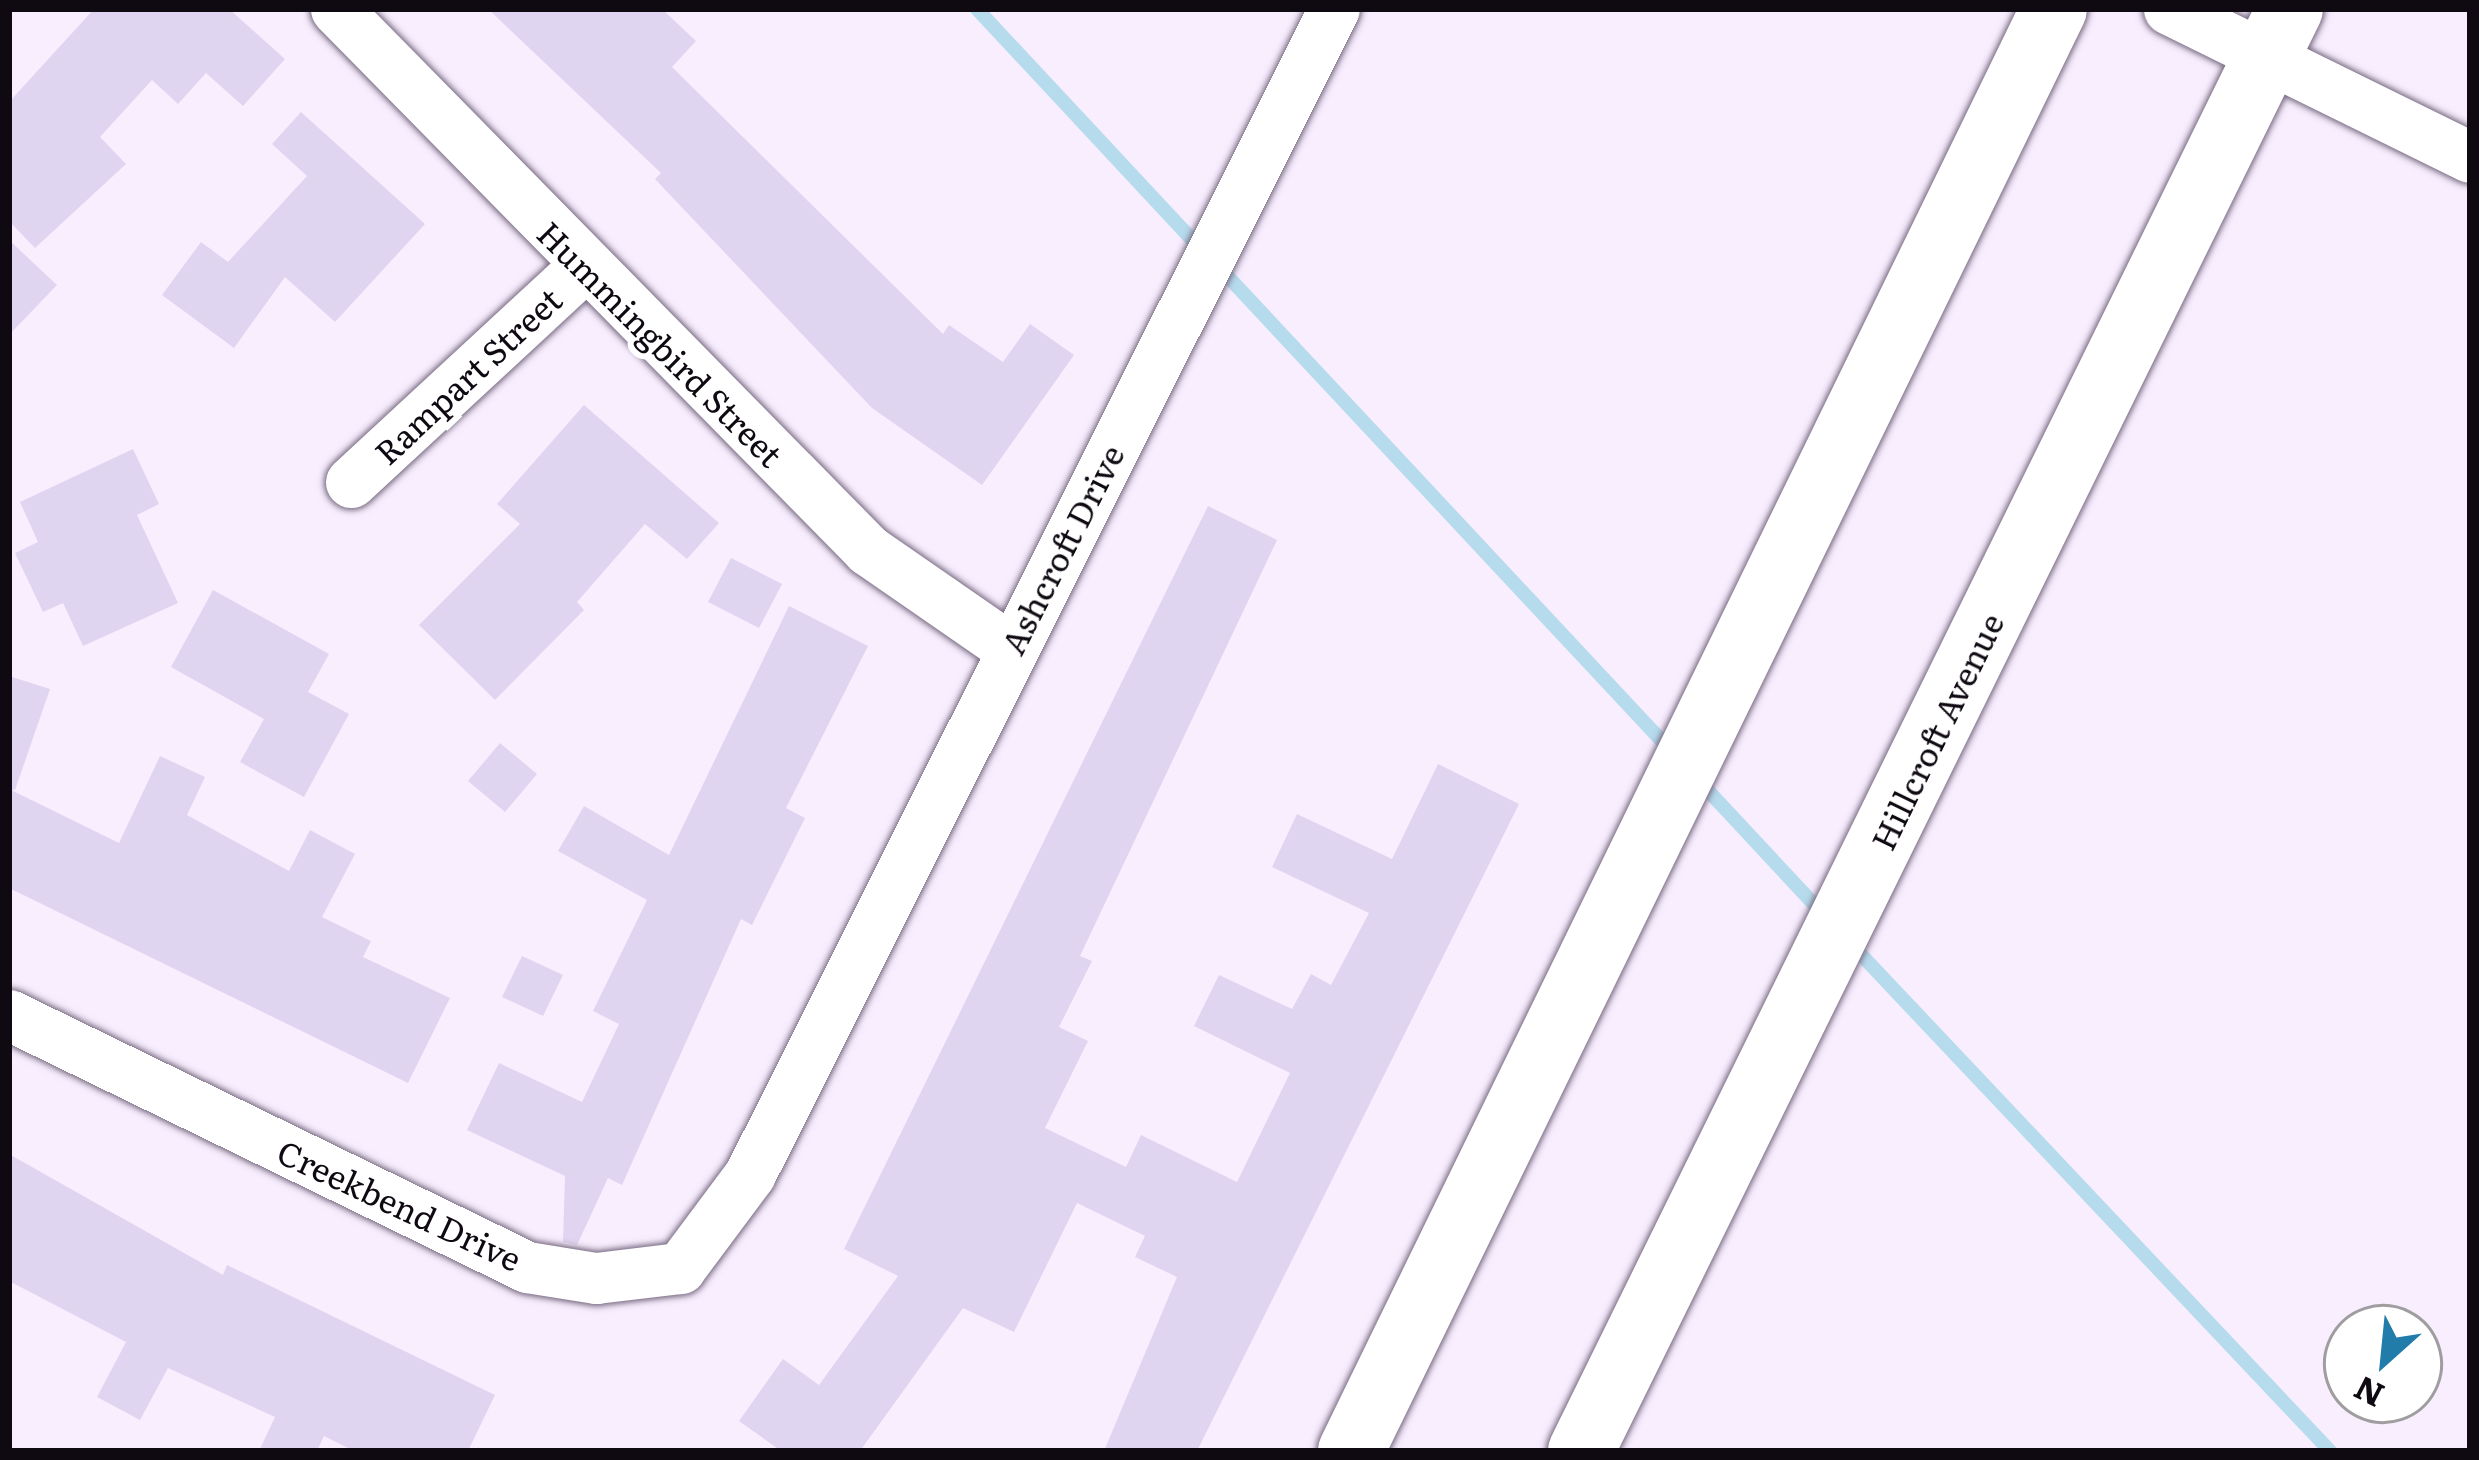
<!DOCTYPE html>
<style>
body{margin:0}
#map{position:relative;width:2479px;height:1460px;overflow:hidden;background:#f8eefe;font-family:Literata,serif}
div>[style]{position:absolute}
.stream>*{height:14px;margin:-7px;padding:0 7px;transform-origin:7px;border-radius:7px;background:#b6dbec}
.building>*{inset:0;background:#e0d5f1}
.roads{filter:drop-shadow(0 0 3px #786a82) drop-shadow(0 0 3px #786a82)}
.minor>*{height:51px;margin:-25.5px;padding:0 25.5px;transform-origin:25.5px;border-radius:25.5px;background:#fff}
.primary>*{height:66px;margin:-33px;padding:0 33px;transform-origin:33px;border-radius:33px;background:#fff}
span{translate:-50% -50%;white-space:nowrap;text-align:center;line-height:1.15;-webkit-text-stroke:12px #fff;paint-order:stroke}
.street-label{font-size:33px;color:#0f0912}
.frame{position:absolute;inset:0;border:12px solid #0f0912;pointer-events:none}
.north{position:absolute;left:2323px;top:1304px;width:120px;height:120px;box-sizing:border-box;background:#fff;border:3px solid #9f9da0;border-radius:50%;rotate:207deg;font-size:33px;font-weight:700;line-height:48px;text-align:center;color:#0f0912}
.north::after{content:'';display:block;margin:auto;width:42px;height:54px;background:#217caa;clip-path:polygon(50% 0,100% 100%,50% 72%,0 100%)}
</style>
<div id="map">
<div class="stream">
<div style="left:977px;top:9px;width:328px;rotate:47deg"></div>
<div style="left:1217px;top:265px;width:668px;rotate:46.94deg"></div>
<div style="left:1700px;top:782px;width:182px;rotate:47deg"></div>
<div style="left:1852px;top:945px;width:696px;rotate:46.63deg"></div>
</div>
<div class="building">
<div style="clip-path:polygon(94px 9px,229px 9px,285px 59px,243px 106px,206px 73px,178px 104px,152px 80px,100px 137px,126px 164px,35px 248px,9px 221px,9px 102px)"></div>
<div style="clip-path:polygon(488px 9px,662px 9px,696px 41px,672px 67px,943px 334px,949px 325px,1003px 362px,1030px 324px,1074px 355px,982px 485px,872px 408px,655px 179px,661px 173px)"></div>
<div style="clip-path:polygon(301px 112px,425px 224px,335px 322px,285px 277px,234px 348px,162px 295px,201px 242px,228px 262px,307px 176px,272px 144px)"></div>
<div style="clip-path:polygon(9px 240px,57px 285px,9px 335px)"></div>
<div style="clip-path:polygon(584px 405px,719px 523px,687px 559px,645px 524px,577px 602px,584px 610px,495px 700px,419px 625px,520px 524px,497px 504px)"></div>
<div style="clip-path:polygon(133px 449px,159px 504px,137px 515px,178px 603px,83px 646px,63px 603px,43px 612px,15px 553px,38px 542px,20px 502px)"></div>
<div style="clip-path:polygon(1208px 506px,1277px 540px,1080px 956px,1092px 961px,1059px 1027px,1088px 1041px,1045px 1128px,1126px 1167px,1141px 1135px,1237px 1182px,1290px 1073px,1194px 1026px,1219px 975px,1292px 1009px,1311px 974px,1331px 985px,1369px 913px,1272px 867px,1297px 814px,1392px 859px,1438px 764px,1519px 804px,1197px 1451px,1104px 1451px,1177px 1277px,1135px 1257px,1145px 1236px,1077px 1203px,1014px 1332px,963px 1308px,860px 1451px,781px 1451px,739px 1421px,783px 1359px,819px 1385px,898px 1276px,844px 1249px)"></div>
<div style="clip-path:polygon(731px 558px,782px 584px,759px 628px,708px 602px)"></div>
<div style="clip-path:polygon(213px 590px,329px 654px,308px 692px,349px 714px,304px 797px,240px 762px,264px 719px,171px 667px)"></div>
<div style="clip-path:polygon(789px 606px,868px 646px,786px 808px,805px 818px,752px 925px,741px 919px,622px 1185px,608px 1178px,577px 1245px,563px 1242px,565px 1176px,467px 1130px,499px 1063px,582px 1102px,619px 1024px,593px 1011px,647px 900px,558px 851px,584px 806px,669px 855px)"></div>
<div style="clip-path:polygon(9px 676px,50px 689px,15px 790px,9px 789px)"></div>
<div style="clip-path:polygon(500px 743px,537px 774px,505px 812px,468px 781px)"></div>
<div style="clip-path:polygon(160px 756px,205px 777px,187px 815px,289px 871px,310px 830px,355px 854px,322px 917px,371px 941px,363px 957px,450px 998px,408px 1083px,9px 888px,9px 789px,119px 843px)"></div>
<div style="clip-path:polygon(522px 956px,563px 975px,543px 1016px,502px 997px)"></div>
<div style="clip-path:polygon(9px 1154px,223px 1275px,227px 1265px,495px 1395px,468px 1451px,354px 1451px,324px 1436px,317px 1451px,259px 1451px,275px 1417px,168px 1368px,140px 1420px,97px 1397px,126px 1342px,9px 1281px)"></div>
</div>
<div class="roads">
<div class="minor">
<div style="left:336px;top:9px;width:759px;rotate:45.48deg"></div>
<div style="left:868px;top:550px;width:174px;rotate:34.7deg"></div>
<div style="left:2169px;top:9px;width:335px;rotate:26.2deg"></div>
<div style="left:351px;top:482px;width:316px;rotate:-42.8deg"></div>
<div style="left:9px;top:1015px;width:576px;rotate:25.94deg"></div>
<div style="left:527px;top:1267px;width:70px;rotate:9.1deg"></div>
<div style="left:596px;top:1278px;width:85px;rotate:-6.8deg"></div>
<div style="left:680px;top:1268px;width:117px;rotate:-53.3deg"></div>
<div style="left:750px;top:1174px;width:1303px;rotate:-63.38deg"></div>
</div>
<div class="primary">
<div style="left:1351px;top:1451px;width:1604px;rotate:-64.01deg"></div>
<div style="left:1581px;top:1451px;width:1607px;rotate:-63.82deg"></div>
</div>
</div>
<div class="street-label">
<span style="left:661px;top:343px;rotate:45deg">Hummingbird Street</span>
<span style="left:467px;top:375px;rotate:-43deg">Rampart Street</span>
<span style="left:1061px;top:549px;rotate:-63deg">Ashcroft Drive</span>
<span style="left:1936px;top:731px;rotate:-64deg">Hillcroft Avenue</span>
<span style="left:400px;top:1204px;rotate:25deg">Creekbend Drive</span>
</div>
<div class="frame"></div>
<div class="north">N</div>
</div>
